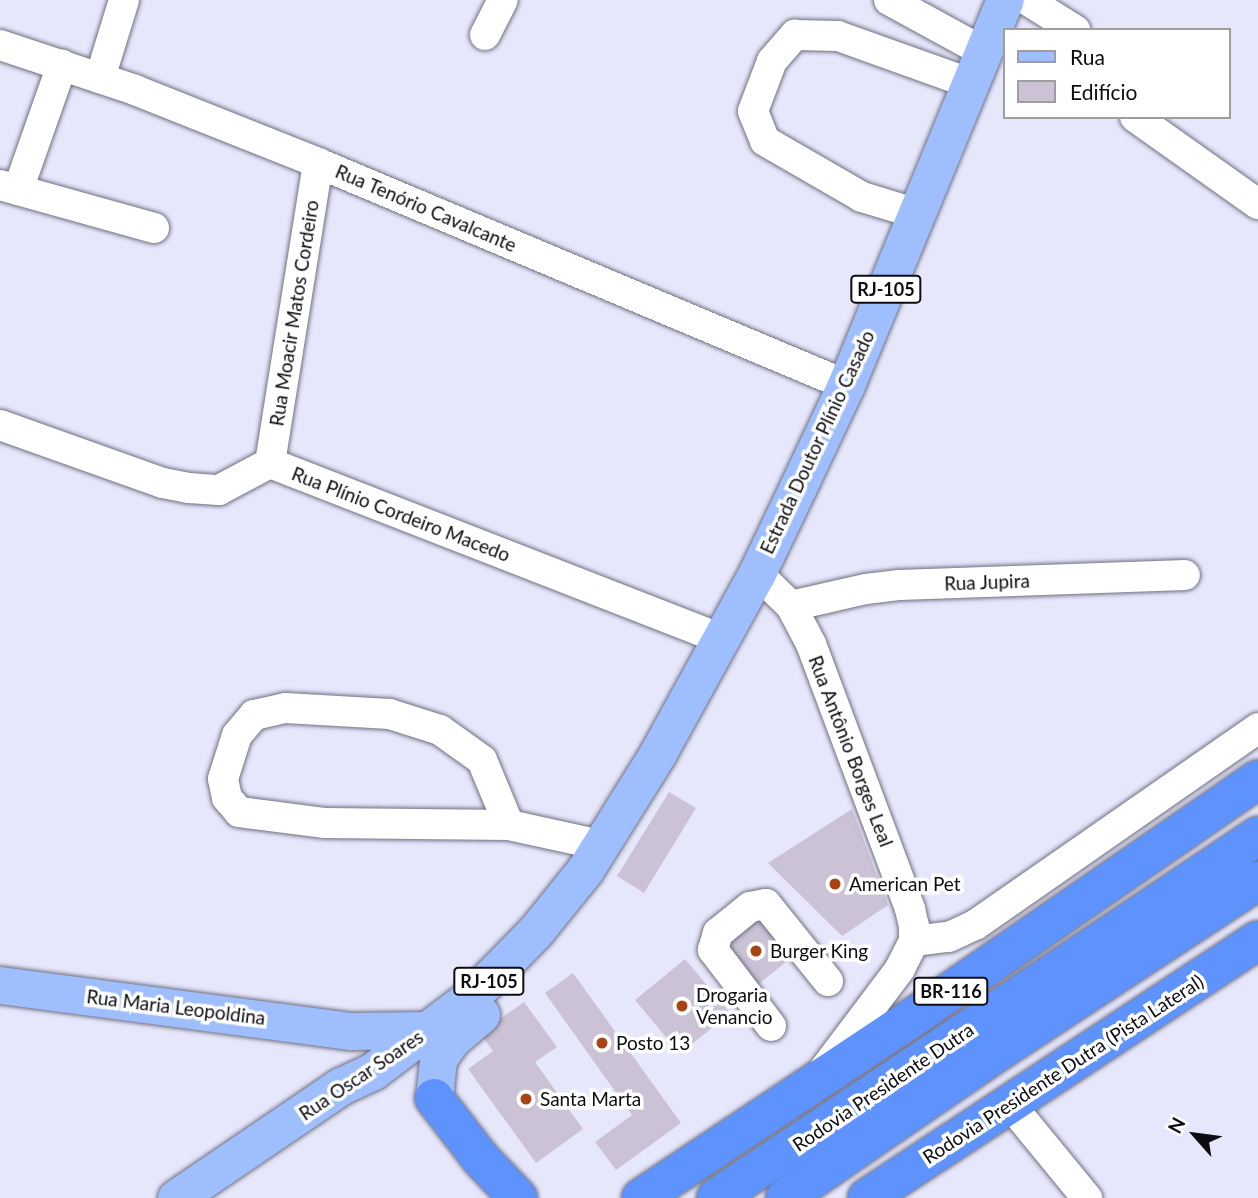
<!DOCTYPE html>
<meta charset="utf-8">
<style>
body{margin:0}
#map{position:relative;width:1258px;height:1198px;overflow:hidden;background:#e7e7fc;font-family:Lato,sans-serif}
div>[style]{position:absolute}
.building>*{inset:0;background:#ccc2d5}
.roads{filter:drop-shadow(0 0 2px #707082) drop-shadow(0 0 2px #707082)}
.minor>*{height:30px;margin:-15px;padding:0 15px;transform-origin:15px;border-radius:15px;background:#fff}
.major>*{height:37px;margin:-18.5px;padding:0 18.5px;transform-origin:18.5px;border-radius:18.5px;background:#9ebefe}
.highway>*{height:38px;margin:-19px;padding:0 19px;transform-origin:19px;border-radius:19px;background:#5e92fd}
.dots>*{width:19px;height:19px;translate:-50% -50%;box-sizing:border-box;border:4px solid #fff;border-radius:50%}
span{translate:-50% -50%;white-space:nowrap;text-align:center;line-height:1.15;-webkit-text-stroke:7px #fff;paint-order:stroke}
.shield-label span{padding:2px 5px;background:#fff;border:2px solid;border-radius:5px;-webkit-text-stroke-width:0}
.shield-label{font-size:18px;color:#0c0c12;font-weight:700}
.street-label{font-size:19px;color:#0c0c12}
.poi-label{font-size:19px;color:#0c0c12}
.left{translate:0 -50%;text-align:left}
.legend{position:absolute;left:1003px;top:28px;width:228px;height:91px;box-sizing:border-box;background:#fff;border:2px solid #9e9ea0;margin:0;padding:9px 12px;list-style:none;font-size:21px;color:#0c0c12}
.legend li{display:flex;align-items:center;gap:14px;height:35px}
.legend b{width:35px;border:2px solid #9e9ea0}
.north{position:absolute;left:1160px;top:1100px;width:70px;height:70px;-webkit-text-stroke:5px #fff;paint-order:stroke;rotate:298deg;font-size:19px;font-weight:700;line-height:28px;text-align:center;color:#0c0c12}
.north::after{content:'';display:block;margin:auto;width:24px;height:32px;background:#0c0c12;clip-path:polygon(50% 0,100% 100%,50% 72%,0 100%)}
</style>
<div id="map">
<div class="building">
<div style="clip-path:polygon(669px 792px,696px 808px,644px 893px,617px 876px)"></div>
<div style="clip-path:polygon(852px 809px,888px 905px,842px 936px,768px 863px)"></div>
<div style="clip-path:polygon(757px 914px,791px 958px,755px 987px,721px 943px)"></div>
<div style="clip-path:polygon(685px 959px,730px 1013px,680px 1054px,635px 1000px)"></div>
<div style="clip-path:polygon(573px 973px,681px 1123px,616px 1170px,595px 1142px,632px 1115px,545px 993px)"></div>
<div style="clip-path:polygon(524px 1002px,557px 1047px,535px 1062px,583px 1129px,536px 1163px,468px 1069px,493px 1051px,480px 1033px)"></div>
</div>
<div class="roads">
<div class="minor">
<div style="left:889px;top:0;width:108px;rotate:28.7deg"></div>
<div style="left:1027px;top:0;width:57px;rotate:32deg"></div>
<div style="left:485px;top:35px;width:39px;rotate:-63deg"></div>
<div style="left:0;top:45px;width:142px;rotate:18.4deg"></div>
<div style="left:135px;top:90px;width:197px;rotate:21.7deg"></div>
<div style="left:318px;top:163px;width:573px;rotate:22.8deg"></div>
<div style="left:100px;top:78px;width:82px;rotate:-72.9deg"></div>
<div style="left:1135px;top:117px;width:151px;rotate:35.3deg"></div>
<div style="left:0;top:185px;width:160px;rotate:15.6deg"></div>
<div style="left:18px;top:190px;width:133px;rotate:-70.6deg"></div>
<div style="left:918px;top:214px;width:59px;rotate:-163.1deg"></div>
<div style="left:862px;top:197px;width:112px;rotate:-150deg"></div>
<div style="left:765px;top:141px;width:32px;rotate:-112deg"></div>
<div style="left:753px;top:111px;width:53px;rotate:-69.2deg"></div>
<div style="left:772px;top:61px;width:35px;rotate:-49deg"></div>
<div style="left:795px;top:35px;width:43px;rotate:1.3deg"></div>
<div style="left:838px;top:36px;width:142px;rotate:19.7deg"></div>
<div style="left:0;top:425px;width:173px;rotate:19.6deg"></div>
<div style="left:163px;top:483px;width:26px;rotate:11deg"></div>
<div style="left:189px;top:488px;width:30px;rotate:4deg"></div>
<div style="left:219px;top:490px;width:58px;rotate:-27.9deg"></div>
<div style="left:270px;top:463px;width:484px;rotate:21.3deg"></div>
<div style="left:270px;top:463px;width:304px;rotate:-80.9deg"></div>
<div style="left:757px;top:573px;width:47px;rotate:44.1deg"></div>
<div style="left:791px;top:606px;width:43px;rotate:62.2deg"></div>
<div style="left:811px;top:644px;width:283px;rotate:69.5deg"></div>
<div style="left:910px;top:909px;width:17px;rotate:77deg"></div>
<div style="left:914px;top:926px;width:15px;rotate:90deg"></div>
<div style="left:914px;top:941px;width:31px;rotate:117deg"></div>
<div style="left:900px;top:969px;width:126px;rotate:127deg"></div>
<div style="left:791px;top:606px;width:77px;rotate:-12.8deg"></div>
<div style="left:866px;top:589px;width:34px;rotate:-7deg"></div>
<div style="left:900px;top:585px;width:285px;rotate:-2deg"></div>
<div style="left:509px;top:825px;width:70px;rotate:-112.6deg"></div>
<div style="left:482px;top:760px;width:52px;rotate:-144.5deg"></div>
<div style="left:440px;top:730px;width:52px;rotate:-162.3deg"></div>
<div style="left:390px;top:714px;width:105px;rotate:-176.7deg"></div>
<div style="left:285px;top:708px;width:32px;rotate:167deg"></div>
<div style="left:254px;top:715px;width:26px;rotate:130deg"></div>
<div style="left:237px;top:735px;width:46px;rotate:107.7deg"></div>
<div style="left:223px;top:779px;width:19px;rotate:78deg"></div>
<div style="left:227px;top:798px;width:18px;rotate:49deg"></div>
<div style="left:239px;top:812px;width:87px;rotate:7.3deg"></div>
<div style="left:325px;top:823px;width:184px;rotate:0.6deg"></div>
<div style="left:509px;top:825px;width:93px;rotate:12.4deg"></div>
<div style="left:914px;top:941px;width:35px;rotate:-7deg"></div>
<div style="left:949px;top:937px;width:29px;rotate:-25deg"></div>
<div style="left:975px;top:925px;width:345px;rotate:-34.8deg"></div>
<div style="left:771px;top:1026px;width:96px;rotate:-127.3deg"></div>
<div style="left:713px;top:950px;width:18px;rotate:-74deg"></div>
<div style="left:718px;top:933px;width:41px;rotate:-39.1deg"></div>
<div style="left:750px;top:907px;width:16px;rotate:-11deg"></div>
<div style="left:766px;top:904px;width:99px;rotate:51.2deg"></div>
<div style="left:1010px;top:1104px;width:122px;rotate:50.7deg"></div>
</div>
<div class="major">
<div style="left:0;top:985px;width:354px;rotate:7.5deg"></div>
<div style="left:351px;top:1031px;width:77px;rotate:-0.7deg"></div>
<div style="left:434px;top:1098px;width:39px;rotate:-84deg"></div>
<div style="left:438px;top:1059px;width:24px;rotate:-55deg"></div>
<div style="left:452px;top:1039px;width:38px;rotate:-40deg"></div>
<div style="left:176px;top:1198px;width:199px;rotate:-34.2deg"></div>
<div style="left:341px;top:1086px;width:35px;rotate:-25deg"></div>
<div style="left:373px;top:1071px;width:124px;rotate:-37.1deg"></div>
<div style="left:472px;top:996px;width:90px;rotate:-45.5deg"></div>
<div style="left:535px;top:932px;width:80px;rotate:-51.1deg"></div>
<div style="left:585px;top:870px;width:138px;rotate:-58deg"></div>
<div style="left:658px;top:753px;width:205px;rotate:-61.2deg"></div>
<div style="left:757px;top:573px;width:95px;rotate:-64.5deg"></div>
<div style="left:798px;top:487px;width:113px;rotate:-64.8deg"></div>
<div style="left:846px;top:385px;width:417px;rotate:-67.6deg"></div>
</div>
<div class="highway">
<div style="left:434px;top:1098px;width:77px;rotate:52.4deg"></div>
<div style="left:481px;top:1159px;width:54px;rotate:46.5deg"></div>
<div style="left:641px;top:1198px;width:329px;rotate:-33.6deg"></div>
<div style="left:915px;top:1016px;width:417px;rotate:-34.6deg"></div>
<div style="left:716px;top:1198px;width:652px;rotate:-33.74deg"></div>
<div style="left:785px;top:1198px;width:267px;rotate:-34.5deg"></div>
<div style="left:1005px;top:1047px;width:303px;rotate:-33.3deg"></div>
<div style="left:867px;top:1198px;width:468px;rotate:-33.4deg"></div>
</div>
</div>
<div class="dots">
<div style="left:835px;top:884px;background:#a84411"></div>
<div style="left:756px;top:951px;background:#a84411"></div>
<div style="left:682px;top:1006px;background:#a84411"></div>
<div style="left:602px;top:1043px;background:#a84411"></div>
<div style="left:526px;top:1099px;background:#a84411"></div>
</div>
<div class="shield-label">
<span style="left:886px;top:289px">RJ-105</span>
<span style="left:489px;top:981px">RJ-105</span>
<span style="left:951px;top:991px">BR-116</span>
</div>
<div class="street-label">
<span style="left:426px;top:208px;rotate:23deg">Rua Tenório Cavalcante</span>
<span style="left:294px;top:313px;rotate:-81deg">Rua Moacir Matos Cordeiro</span>
<span style="left:817px;top:442px;rotate:-65deg">Estrada Doutor Plínio Casado</span>
<span style="left:401px;top:514px;rotate:21deg">Rua Plínio Cordeiro Macedo</span>
<span style="left:987px;top:582px;rotate:-2deg">Rua Jupira</span>
<span style="left:851px;top:751px;rotate:69deg">Rua Antônio Borges Leal</span>
<span style="left:176px;top:1007px;rotate:7deg">Rua Maria Leopoldina</span>
<span style="left:1063px;top:1069px;rotate:-33deg">Rodovia Presidente Dutra (Pista Lateral)</span>
<span style="left:361px;top:1075px;rotate:-34deg">Rua Oscar Soares</span>
<span style="left:883px;top:1087px;rotate:-34deg">Rodovia Presidente Dutra</span>
</div>
<div class="poi-label">
<span class="left" style="left:849px;top:884px">American Pet</span>
<span class="left" style="left:770px;top:951px">Burger King</span>
<span class="left" style="left:696px;top:1006px">Drogaria<br>Venancio</span>
<span class="left" style="left:616px;top:1043px">Posto 13</span>
<span class="left" style="left:540px;top:1099px">Santa Marta</span>
</div>
<ul class="legend">
<li><b style="height:9px;background:#9ebefe"></b>Rua</li>
<li><b style="height:19px;background:#ccc2d5"></b>Edifício</li>
</ul>
<div class="north">N</div>
</div>
